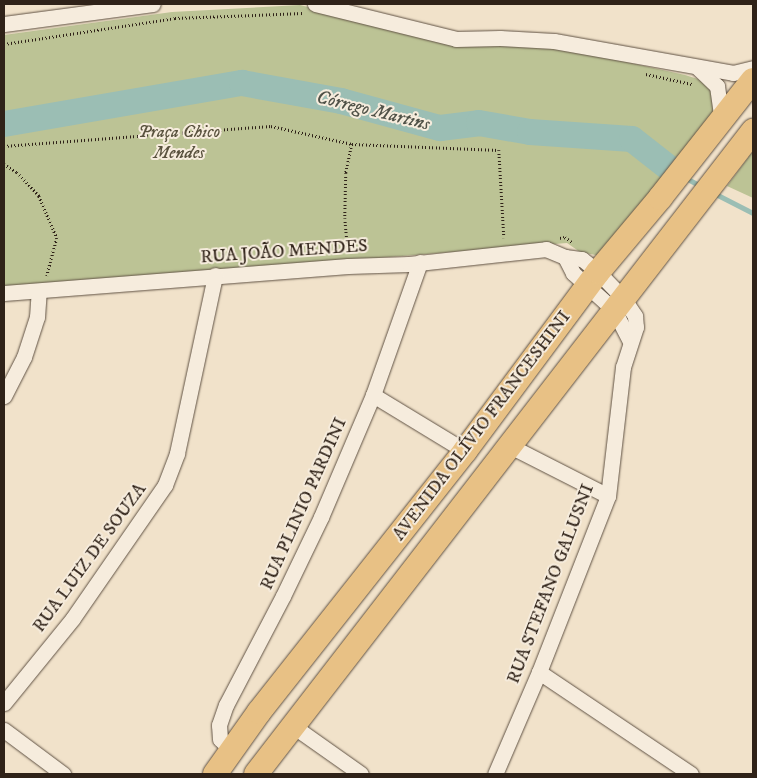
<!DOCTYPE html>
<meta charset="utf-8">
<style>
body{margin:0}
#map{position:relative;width:757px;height:778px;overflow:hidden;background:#f1e2ca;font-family:"IM FELL DW Pica",serif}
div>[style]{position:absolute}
.green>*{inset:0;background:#bcc395}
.stream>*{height:4.5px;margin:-2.25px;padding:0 2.25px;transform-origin:2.25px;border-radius:2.25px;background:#9bbeb4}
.river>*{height:26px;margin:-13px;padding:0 13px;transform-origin:13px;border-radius:13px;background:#9bbeb4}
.path>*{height:2.5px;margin-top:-1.25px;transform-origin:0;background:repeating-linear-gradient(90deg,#2f2218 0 1px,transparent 0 3.5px)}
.roads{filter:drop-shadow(0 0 1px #605244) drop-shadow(0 0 1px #605244)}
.minor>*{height:15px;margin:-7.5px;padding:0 7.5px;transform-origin:7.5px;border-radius:7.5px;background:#f6ecdd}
.primary>*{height:24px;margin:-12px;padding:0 12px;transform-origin:12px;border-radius:12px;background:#e8c185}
span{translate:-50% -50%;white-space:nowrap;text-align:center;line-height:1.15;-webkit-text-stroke:4px #f6ecdd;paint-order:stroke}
.park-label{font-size:18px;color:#59523e;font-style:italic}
.street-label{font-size:18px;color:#2f2218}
.water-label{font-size:19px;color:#4f5147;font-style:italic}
.frame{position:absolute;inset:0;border:5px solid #2f2218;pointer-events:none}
</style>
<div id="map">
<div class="green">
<div style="clip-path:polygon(300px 5px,458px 45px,550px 45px,685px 75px,714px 84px,722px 101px,601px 256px,580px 252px,567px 243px,237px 269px,4px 291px,4px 35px,172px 12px)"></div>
<div style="clip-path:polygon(753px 151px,753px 198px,727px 186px)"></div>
</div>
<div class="stream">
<div style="left:686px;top:178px;width:17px;rotate:28deg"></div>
<div style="left:714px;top:193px;width:44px;rotate:27.1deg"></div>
</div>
<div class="river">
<div style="left:4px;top:124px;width:242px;rotate:-9.8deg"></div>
<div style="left:242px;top:83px;width:101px;rotate:10.3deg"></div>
<div style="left:341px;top:101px;width:103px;rotate:15.3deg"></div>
<div style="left:440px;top:128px;width:39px;rotate:-7deg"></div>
<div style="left:479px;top:123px;width:52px;rotate:10deg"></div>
<div style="left:530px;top:132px;width:102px;rotate:3.9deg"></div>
<div style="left:632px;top:139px;width:47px;rotate:38.1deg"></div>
</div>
<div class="path">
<div style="left:4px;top:44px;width:173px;rotate:-8.6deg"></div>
<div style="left:175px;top:18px;width:128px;rotate:-2.2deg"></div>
<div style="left:646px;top:74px;width:47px;rotate:12.3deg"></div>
<div style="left:352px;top:144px;width:147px;rotate:2.3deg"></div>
<div style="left:499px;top:150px;width:88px;rotate:86.7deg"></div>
<div style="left:4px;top:146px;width:268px;rotate:-4.3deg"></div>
<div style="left:271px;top:126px;width:83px;rotate:12.5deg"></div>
<div style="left:352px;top:144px;width:30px;rotate:102deg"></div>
<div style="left:346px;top:173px;width:45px;rotate:91.3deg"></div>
<div style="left:345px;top:218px;width:34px;rotate:85deg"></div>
<div style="left:4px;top:164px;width:15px;rotate:32deg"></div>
<div style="left:17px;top:172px;width:33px;rotate:47deg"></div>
<div style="left:39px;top:196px;width:46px;rotate:66.8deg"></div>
<div style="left:57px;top:238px;width:39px;rotate:105deg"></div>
<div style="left:560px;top:238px;width:5px;rotate:-11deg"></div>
<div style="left:565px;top:237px;width:10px;rotate:37deg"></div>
</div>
<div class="roads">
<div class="minor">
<div style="left:315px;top:4px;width:145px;rotate:13.9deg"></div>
<div style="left:456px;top:39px;width:44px;rotate:-1.3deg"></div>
<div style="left:500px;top:38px;width:54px;rotate:3.2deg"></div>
<div style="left:554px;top:41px;width:182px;rotate:10.1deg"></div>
<div style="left:733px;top:73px;width:21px;rotate:-14deg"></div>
<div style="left:4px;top:24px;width:150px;rotate:-7.6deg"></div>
<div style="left:697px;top:67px;width:28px;rotate:44deg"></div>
<div style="left:717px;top:86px;width:34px;rotate:82deg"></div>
<div style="left:565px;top:257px;width:18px;rotate:63deg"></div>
<div style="left:573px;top:273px;width:55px;rotate:42.1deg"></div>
<div style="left:614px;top:310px;width:35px;rotate:63deg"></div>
<div style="left:4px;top:293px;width:345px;rotate:-4.5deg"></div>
<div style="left:348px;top:266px;width:61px;rotate:-1.9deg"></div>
<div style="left:409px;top:264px;width:138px;rotate:-6.2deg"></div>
<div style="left:546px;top:249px;width:21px;rotate:23deg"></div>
<div style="left:565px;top:257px;width:17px;rotate:7deg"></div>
<div style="left:582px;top:259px;width:21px;rotate:39deg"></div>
<div style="left:598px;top:272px;width:36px;rotate:46deg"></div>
<div style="left:623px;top:298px;width:22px;rotate:56deg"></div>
<div style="left:635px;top:316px;width:11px;rotate:85deg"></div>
<div style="left:636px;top:327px;width:42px;rotate:108deg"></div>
<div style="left:623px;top:367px;width:130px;rotate:96.6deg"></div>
<div style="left:608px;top:496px;width:189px;rotate:111.4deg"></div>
<div style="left:539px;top:672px;width:111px;rotate:113.3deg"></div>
<div style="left:373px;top:395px;width:108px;rotate:31.3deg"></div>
<div style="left:4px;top:396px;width:44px;rotate:-62.9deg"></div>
<div style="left:24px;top:357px;width:42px;rotate:-72deg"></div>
<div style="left:37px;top:317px;width:26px;rotate:-86deg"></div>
<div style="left:510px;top:446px;width:110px;rotate:27deg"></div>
<div style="left:539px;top:672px;width:183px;rotate:33.9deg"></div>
<div style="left:4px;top:703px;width:109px;rotate:-50.9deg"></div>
<div style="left:73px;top:618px;width:162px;rotate:-55.3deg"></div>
<div style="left:165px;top:485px;width:34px;rotate:-69deg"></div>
<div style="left:177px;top:453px;width:182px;rotate:-77.9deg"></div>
<div style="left:293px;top:726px;width:83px;rotate:35.2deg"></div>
<div style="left:4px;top:730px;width:74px;rotate:36.7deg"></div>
<div style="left:233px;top:752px;width:18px;rotate:-135deg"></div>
<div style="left:220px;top:739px;width:14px;rotate:-94deg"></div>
<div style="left:219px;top:725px;width:21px;rotate:-71deg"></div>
<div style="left:226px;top:705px;width:123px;rotate:-62.4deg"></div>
<div style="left:283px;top:596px;width:88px;rotate:-64.3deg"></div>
<div style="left:321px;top:517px;width:133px;rotate:-66.9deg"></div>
<div style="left:373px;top:395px;width:141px;rotate:-70.5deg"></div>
</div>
<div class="primary">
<div style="left:215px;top:774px;width:76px;rotate:-54.6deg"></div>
<div style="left:259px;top:712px;width:333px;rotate:-51.7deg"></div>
<div style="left:465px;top:451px;width:223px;rotate:-53.4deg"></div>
<div style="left:598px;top:272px;width:97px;rotate:-50deg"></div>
<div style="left:660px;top:198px;width:150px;rotate:-51.8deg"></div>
<div style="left:256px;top:774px;width:813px;rotate:-52.3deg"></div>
</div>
</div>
<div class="park-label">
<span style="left:179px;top:143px">Praça Chico<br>Mendes</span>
</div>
<div class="street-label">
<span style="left:284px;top:252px;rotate:-4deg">RUA JOÃO MENDES</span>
<span style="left:482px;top:426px;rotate:-53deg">AVENIDA OLÍVIO FRANCESHINI</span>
<span style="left:304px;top:504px;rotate:-66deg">RUA PLINIO PARDINI</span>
<span style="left:90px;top:558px;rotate:-54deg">RUA LUIZ DE SOUZA</span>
<span style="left:551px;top:584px;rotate:-69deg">RUA STEFANO GALUSNI</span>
</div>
<div class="water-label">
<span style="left:373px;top:111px;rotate:14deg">Córrego Martins</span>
</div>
<div class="frame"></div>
</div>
